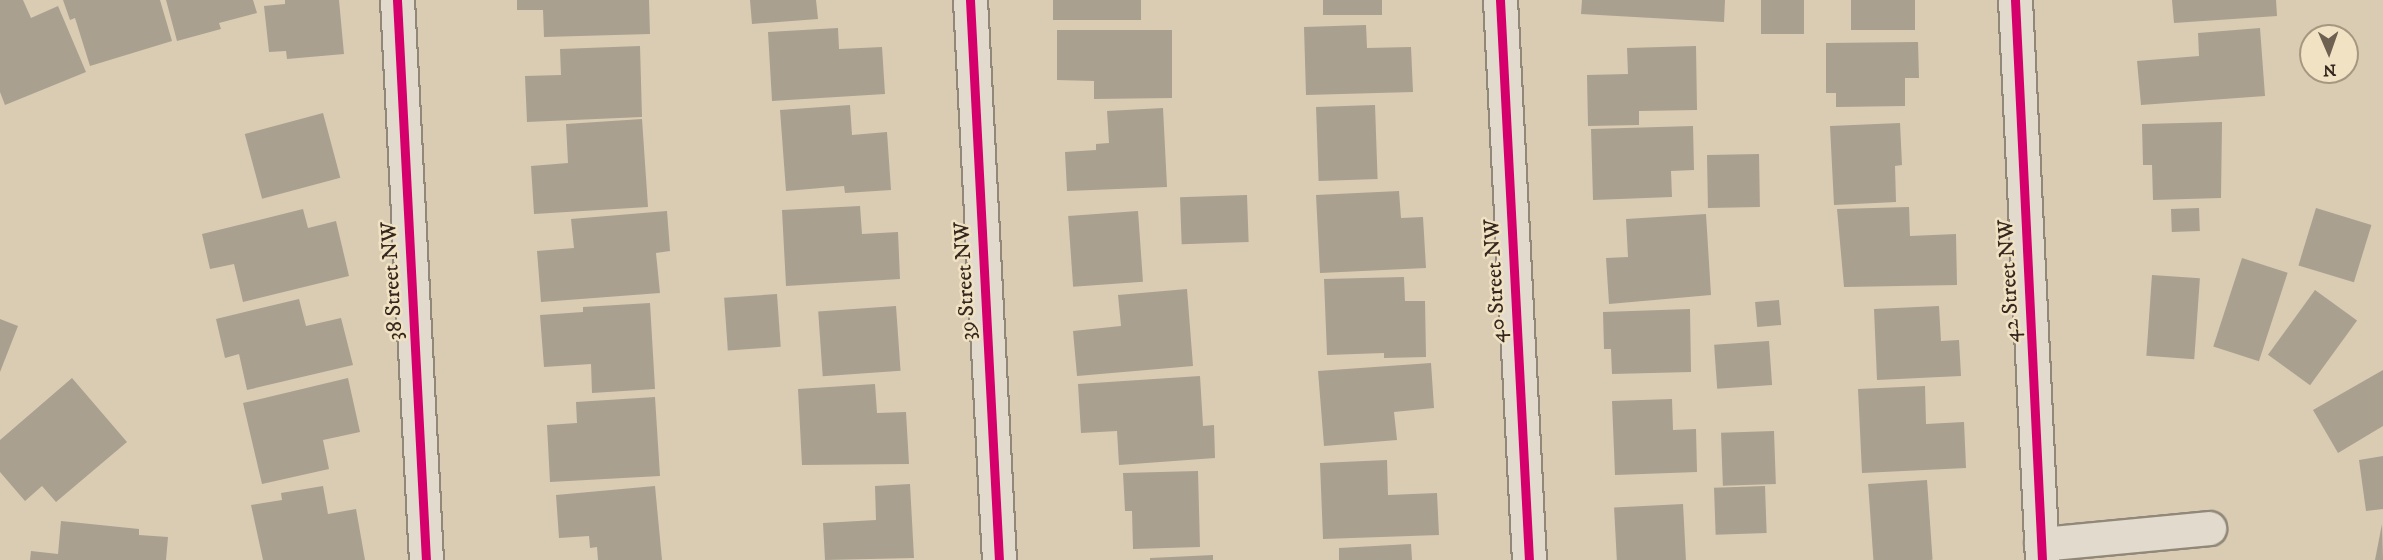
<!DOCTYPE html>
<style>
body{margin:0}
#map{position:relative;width:2383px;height:560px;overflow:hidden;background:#d9ccb2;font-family:"IM FELL DW Pica",serif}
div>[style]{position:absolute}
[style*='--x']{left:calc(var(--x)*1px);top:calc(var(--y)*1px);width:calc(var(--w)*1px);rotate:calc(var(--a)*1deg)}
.building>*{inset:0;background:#aaa08f;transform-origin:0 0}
.roads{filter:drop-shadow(2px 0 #918879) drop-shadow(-2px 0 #918879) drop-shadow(0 2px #918879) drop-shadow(0 -2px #918879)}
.street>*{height:33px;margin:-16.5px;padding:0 16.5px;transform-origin:16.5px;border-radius:16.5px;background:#e1dacd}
.cycleway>*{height:9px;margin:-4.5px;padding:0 4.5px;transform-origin:4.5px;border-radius:4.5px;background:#d6006c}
span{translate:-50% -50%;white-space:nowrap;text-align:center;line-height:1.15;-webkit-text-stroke:5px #f1e2c3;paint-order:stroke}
.street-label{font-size:22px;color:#34271e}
.north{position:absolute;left:2299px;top:24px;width:60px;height:60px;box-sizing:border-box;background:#f1e2c3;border:2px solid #a59781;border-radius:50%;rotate:178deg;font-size:16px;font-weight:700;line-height:24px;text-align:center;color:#34271e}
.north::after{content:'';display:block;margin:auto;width:21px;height:27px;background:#6e6152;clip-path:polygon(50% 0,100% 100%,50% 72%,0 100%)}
</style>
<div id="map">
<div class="building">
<div style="clip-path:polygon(0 0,23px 0,31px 18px,58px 6px,86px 72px,5px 105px,0 92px)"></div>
<div style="clip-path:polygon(63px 0,160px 0,172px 41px,90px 66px,75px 18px,70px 20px)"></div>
<div style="clip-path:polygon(166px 0,253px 0,257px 13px,219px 23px,221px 29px,177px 41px)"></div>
<div style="clip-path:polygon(285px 0,339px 0,344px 54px,287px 59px,286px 51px,269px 52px,264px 6px,285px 4px)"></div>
<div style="clip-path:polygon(517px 0,649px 0,650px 34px,544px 37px,543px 10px,517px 10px)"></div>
<div style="clip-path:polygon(750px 0,816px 0,818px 19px,752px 24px)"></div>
<div style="left:1053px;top:0;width:88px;height:20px"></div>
<div style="left:1323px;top:0;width:59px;height:15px"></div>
<div style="clip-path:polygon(1582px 0,1725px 0,1724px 22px,1581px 14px)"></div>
<div style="left:1761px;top:0;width:43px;height:34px"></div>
<div style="left:1851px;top:0;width:64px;height:30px"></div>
<div style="clip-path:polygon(2172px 0,2276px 0,2277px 16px,2174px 23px)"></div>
<div style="clip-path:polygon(1366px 25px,1367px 48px,1411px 47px,1413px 92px,1306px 95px,1304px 27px)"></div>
<div style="clip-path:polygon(838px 28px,839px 49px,882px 47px,885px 94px,772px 101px,768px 32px)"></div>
<div style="clip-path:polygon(2260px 28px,2265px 96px,2141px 105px,2137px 61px,2199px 56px,2198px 33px)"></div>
<div style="clip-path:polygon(1057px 30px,1172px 30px,1172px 98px,1094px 99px,1094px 81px,1057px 80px)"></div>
<div style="clip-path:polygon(1918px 42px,1919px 78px,1905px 78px,1905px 106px,1836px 107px,1836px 93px,1826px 93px,1826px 43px)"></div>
<div style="clip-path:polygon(640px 46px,642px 117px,527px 122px,525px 76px,561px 75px,560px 49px)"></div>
<div style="clip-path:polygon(1696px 46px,1697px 110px,1639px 111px,1639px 125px,1588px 126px,1587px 75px,1628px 74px,1627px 48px)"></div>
<div style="clip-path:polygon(850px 105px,852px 135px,887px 132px,891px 190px,845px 193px,844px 186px,786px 191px,780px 110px)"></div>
<div style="left:1375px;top:105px;width:74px;height:59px;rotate:88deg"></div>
<div style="clip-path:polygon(1163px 108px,1167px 187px,1067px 191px,1065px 152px,1096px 150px,1096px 144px,1109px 143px,1107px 111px)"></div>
<div style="left:323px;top:113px;width:67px;height:81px;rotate:75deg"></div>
<div style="clip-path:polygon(642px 119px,648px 207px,534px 214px,531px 166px,568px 163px,566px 124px)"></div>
<div style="clip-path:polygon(2222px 122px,2221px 198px,2153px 200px,2152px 165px,2143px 165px,2142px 124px)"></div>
<div style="clip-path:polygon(1900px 123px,1902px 165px,1895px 166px,1896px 202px,1834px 205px,1830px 126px)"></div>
<div style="clip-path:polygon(1693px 126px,1694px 170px,1671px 171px,1672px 197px,1593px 200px,1591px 129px)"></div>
<div style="left:1759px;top:154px;width:53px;height:52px;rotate:89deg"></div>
<div style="clip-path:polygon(1399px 191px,1401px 218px,1423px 217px,1426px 268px,1320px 273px,1316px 195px)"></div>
<div style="left:1247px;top:195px;width:47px;height:67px;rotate:88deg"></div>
<div style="clip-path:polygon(860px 206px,862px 234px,898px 232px,900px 279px,786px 286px,782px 210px)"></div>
<div style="clip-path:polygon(1909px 207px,1910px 236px,1956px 234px,1957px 285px,1844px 287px,1837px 209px)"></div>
<div style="left:2199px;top:208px;width:23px;height:28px;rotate:88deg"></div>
<div style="left:2316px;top:208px;width:58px;height:60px;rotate:17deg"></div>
<div style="clip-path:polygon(303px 209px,308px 228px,336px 221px,349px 276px,243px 302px,234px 264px,210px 269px,202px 234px)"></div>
<div style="clip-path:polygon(667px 211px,670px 251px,656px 253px,660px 293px,541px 302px,537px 251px,574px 248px,571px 219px)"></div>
<div style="left:1138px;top:211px;width:71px;height:70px;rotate:86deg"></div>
<div style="clip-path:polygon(1706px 214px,1711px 295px,1609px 304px,1606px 258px,1628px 257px,1626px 219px)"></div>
<div style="left:2242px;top:258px;width:48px;height:93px;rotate:18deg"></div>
<div style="left:2152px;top:275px;width:48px;height:81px;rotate:4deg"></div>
<div style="clip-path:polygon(1404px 277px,1405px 301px,1425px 301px,1426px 357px,1384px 358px,1384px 353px,1327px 355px,1324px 279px)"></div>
<div style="clip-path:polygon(1187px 289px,1193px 366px,1077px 376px,1073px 331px,1121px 326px,1118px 295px)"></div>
<div style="left:2315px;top:290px;width:52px;height:80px;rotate:36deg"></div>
<div style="left:777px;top:294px;width:53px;height:53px;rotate:86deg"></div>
<div style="clip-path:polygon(299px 299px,306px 326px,341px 318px,353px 365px,247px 390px,239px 354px,225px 358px,216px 319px)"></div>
<div style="left:1779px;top:300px;width:25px;height:24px;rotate:85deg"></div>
<div style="clip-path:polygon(650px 303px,655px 389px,592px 393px,591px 364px,544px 367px,540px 315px,583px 312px,583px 307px)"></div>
<div style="left:896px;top:306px;width:65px;height:78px;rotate:86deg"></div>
<div style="clip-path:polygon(1939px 306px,1941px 341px,1959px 340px,1961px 376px,1877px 380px,1874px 309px)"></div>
<div style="clip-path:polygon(1690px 309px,1691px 372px,1612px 374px,1611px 349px,1604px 349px,1603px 312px)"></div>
<div style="clip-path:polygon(0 319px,18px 326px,0 372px)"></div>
<div style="left:1769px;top:341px;width:44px;height:55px;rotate:86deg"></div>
<div style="clip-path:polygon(1431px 363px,1434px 408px,1394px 412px,1397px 440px,1324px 446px,1318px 371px)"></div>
<div style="clip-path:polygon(2383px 370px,2383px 426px,2338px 453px,2313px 410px)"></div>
<div style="clip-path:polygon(1200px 376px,1203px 426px,1214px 425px,1215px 458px,1119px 465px,1117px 431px,1081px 433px,1078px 384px)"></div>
<div style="clip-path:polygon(72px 378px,127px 442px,56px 502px,42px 486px,25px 501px,0 472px,0 440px)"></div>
<div style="clip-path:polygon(348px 378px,360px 432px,323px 440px,329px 469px,262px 484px,243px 403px)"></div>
<div style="clip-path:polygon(875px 384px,877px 413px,906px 412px,909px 464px,802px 465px,798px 389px)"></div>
<div style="clip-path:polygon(1925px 386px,1926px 424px,1964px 422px,1966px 468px,1862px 473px,1858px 389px)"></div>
<div style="clip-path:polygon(655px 397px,660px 476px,550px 482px,547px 425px,577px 423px,576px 402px)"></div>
<div style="clip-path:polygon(1672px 399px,1673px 430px,1696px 429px,1697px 472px,1615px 475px,1612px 401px)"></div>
<div style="left:1774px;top:431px;width:53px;height:53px;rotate:88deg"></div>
<div style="clip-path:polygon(2383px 456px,2383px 509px,2366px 511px,2359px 460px)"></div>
<div style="clip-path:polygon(1387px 460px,1388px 495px,1437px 493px,1439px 535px,1323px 539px,1320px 463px)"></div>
<div style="clip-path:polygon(1198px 471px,1200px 547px,1133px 549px,1132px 511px,1125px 511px,1123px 473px)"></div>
<div style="left:1927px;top:480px;width:80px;height:59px;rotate:86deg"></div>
<div style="clip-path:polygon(910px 484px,914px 558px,825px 560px,823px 523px,876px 520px,875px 486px)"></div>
<div style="clip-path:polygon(323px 486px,328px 514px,356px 509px,365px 560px,263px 560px,251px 505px,282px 500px,281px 493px)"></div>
<div style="clip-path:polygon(655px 486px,662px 560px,598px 560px,597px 547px,590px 548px,589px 536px,559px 538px,556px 495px)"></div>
<div style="left:1765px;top:486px;width:47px;height:51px;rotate:88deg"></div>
<div style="left:1683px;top:504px;width:56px;height:69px;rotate:87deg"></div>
<div style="clip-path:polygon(61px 521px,139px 529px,139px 535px,168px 537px,166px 560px,30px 560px,31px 551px,58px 554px)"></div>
<div style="clip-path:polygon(2382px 524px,2383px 560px,2375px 560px)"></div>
<div style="clip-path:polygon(1411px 544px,1412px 560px,1339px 560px,1339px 548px)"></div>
<div style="clip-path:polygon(1213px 555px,1213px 560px,1150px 560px,1150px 558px)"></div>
</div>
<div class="roads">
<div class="street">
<div style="--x:397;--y:0;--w:561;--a:87.04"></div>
<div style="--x:970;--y:0;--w:561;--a:87.04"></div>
<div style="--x:1500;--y:0;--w:561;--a:87.04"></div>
<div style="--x:2015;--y:0;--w:561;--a:87.24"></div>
<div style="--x:2041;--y:544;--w:169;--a:-5.4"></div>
</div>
</div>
<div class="cycleway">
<div style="--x:397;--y:0;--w:561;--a:87.04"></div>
<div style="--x:970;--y:0;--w:561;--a:87.04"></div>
<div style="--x:1500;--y:0;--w:561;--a:87.04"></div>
<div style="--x:2015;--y:0;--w:561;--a:87.24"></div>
</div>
<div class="street-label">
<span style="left:392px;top:281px;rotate:-93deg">38 Street NW</span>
<span style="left:965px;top:281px;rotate:-93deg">39 Street NW</span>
<span style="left:1495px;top:281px;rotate:-93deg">40 Street NW</span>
<span style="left:2009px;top:281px;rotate:-93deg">42 Street NW</span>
</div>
<div class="north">N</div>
</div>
